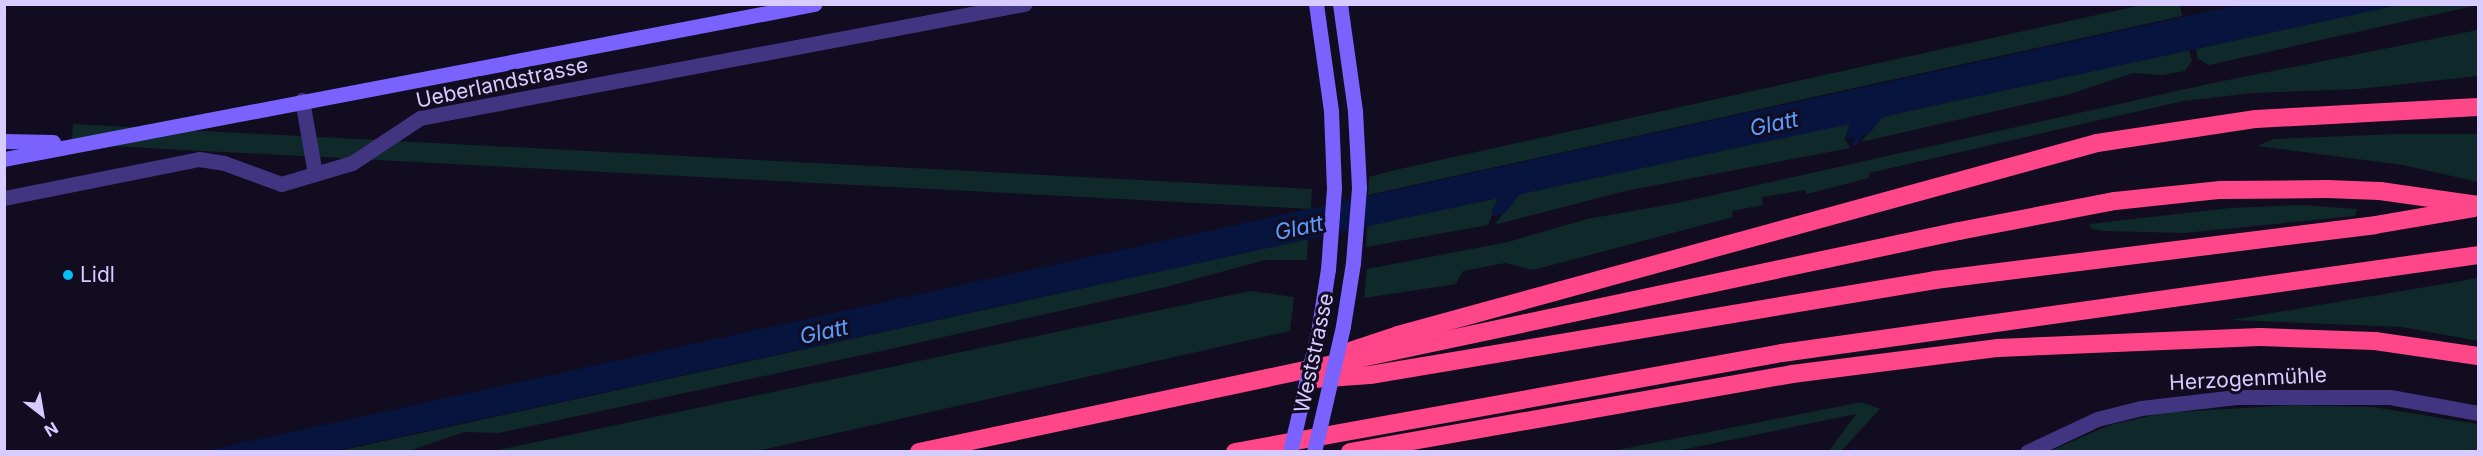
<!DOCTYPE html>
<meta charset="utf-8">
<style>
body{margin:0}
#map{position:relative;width:2483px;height:456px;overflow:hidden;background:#120c20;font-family:Inter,sans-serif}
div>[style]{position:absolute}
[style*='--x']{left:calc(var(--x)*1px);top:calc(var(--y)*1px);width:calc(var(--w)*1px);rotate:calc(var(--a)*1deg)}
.green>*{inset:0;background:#0f282a;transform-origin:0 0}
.water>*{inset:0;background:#07143e}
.stream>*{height:6px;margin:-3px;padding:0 3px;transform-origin:3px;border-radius:3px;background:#07143e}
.minor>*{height:15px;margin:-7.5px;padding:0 7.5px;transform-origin:7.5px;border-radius:7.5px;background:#413581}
.secondary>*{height:15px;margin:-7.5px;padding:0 7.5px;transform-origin:7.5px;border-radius:7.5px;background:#7a62ff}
.motorway>*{height:18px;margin:-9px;padding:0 9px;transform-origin:9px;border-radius:9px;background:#ff4688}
.secondary-bridge>*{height:15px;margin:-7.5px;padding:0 7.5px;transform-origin:7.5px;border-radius:7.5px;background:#7a62ff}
.dots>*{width:16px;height:16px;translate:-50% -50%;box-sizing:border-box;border:3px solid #120c20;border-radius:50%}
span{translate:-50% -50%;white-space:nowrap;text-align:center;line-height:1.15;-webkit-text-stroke:6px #120c20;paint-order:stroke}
.street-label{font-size:21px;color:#d7cbff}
.poi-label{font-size:21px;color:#d7cbff}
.left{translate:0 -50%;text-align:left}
.water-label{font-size:22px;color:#599dff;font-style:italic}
.frame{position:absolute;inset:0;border:6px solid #d7cbff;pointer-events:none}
.north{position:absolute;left:12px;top:384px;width:60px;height:60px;-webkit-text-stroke:4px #120c20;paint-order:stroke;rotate:149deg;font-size:16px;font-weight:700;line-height:24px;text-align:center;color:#d7cbff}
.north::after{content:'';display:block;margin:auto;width:21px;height:27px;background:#d7cbff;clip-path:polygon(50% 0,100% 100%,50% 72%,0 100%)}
</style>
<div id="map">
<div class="green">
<div style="clip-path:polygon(2146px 4px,2180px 5px,2182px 16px,1368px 195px,1369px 177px,1395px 170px)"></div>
<div style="clip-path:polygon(2397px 5px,2478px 5px,2209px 65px,2198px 59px,2196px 49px)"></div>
<div style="clip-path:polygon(2478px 30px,2478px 76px,2358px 89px,2253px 93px,2183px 101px,1869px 173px,1869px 178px,1807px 194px,1805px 190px,1762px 197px,1763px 205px,1732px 211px,1733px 217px,1533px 270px,1505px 263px,1463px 271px,1456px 284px,1364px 298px,1367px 269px,1508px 242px,1587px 219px,1678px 203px,2208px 84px)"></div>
<div style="clip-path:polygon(2189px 50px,2192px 61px,2185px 71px,2162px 75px,2133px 73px,2070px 94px,1861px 142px,1881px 117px)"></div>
<div style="clip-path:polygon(1850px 123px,1845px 139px,1850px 148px,1625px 191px,1494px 225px,1520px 194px)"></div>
<div style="clip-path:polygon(2396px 134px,2478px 134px,2478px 182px,2403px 165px,2257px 146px,2274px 139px)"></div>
<div style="left:1312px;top:189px;width:20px;height:1241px;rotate:93deg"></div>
<div style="clip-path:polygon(1499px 198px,1488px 225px,1366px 247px,1367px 225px)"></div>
<div style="clip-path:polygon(2302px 205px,2357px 209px,2355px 216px,2184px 233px,2104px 231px,2092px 229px,2089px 224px,2230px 208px)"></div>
<div style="clip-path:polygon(1308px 239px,1307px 260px,1265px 260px,1166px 287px,895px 348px,499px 433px,464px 432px,409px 451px,334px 452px)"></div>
<div style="clip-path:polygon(2478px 278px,2478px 341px,2402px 327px,2231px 320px)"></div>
<div style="clip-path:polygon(1250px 291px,1294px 297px,1290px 331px,758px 451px,494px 451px)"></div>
<div style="clip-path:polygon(1862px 402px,1880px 409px,1841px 451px,1829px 451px,1856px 414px,1677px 451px,1612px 451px)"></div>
<div style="clip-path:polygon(2291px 405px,2373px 407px,2478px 424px,2478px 451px,2050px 451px,2110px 425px,2162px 413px)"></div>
</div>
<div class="water">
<div style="clip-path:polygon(2238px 5px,2399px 5px,1882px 117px,1870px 133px,1863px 135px,1845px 139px,1850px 124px,1520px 194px,1504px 214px,1498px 215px,1493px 216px,1491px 212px,1498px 198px,334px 451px,200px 452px)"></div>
</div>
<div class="stream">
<div style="--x:1855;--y:143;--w:15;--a:-62"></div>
<div style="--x:1854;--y:452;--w:1;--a:-90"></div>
</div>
<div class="minor">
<div style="--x:302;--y:100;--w:75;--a:80"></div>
<div style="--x:4;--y:198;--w:199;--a:-11.3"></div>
<div style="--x:199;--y:159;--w:25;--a:9"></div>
<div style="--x:224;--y:163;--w:61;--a:20.2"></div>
<div style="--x:281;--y:184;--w:74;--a:-16.5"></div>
<div style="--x:352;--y:163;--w:82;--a:-33.5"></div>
<div style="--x:420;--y:118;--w:615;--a:-10.69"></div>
<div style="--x:2027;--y:452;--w:77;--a:-25.2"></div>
<div style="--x:2097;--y:419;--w:45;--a:-14"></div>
<div style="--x:2141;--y:408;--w:96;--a:-6.6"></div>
<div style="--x:2236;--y:397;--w:154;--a:0"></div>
<div style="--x:2390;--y:397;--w:89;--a:10.3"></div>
</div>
<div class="secondary">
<div style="--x:1316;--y:4;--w:108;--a:82"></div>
<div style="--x:1331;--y:111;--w:77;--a:87.8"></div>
<div style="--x:1334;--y:188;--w:81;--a:94.2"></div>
<div style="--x:1340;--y:4;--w:108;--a:82"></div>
<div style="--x:1355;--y:111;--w:77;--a:87"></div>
<div style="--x:1359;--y:188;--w:75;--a:94.6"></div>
<div style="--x:4;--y:141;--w:49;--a:1.2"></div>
<div style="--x:4;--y:159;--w:825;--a:-10.83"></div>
</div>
<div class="motorway">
<div style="--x:1347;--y:352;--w:54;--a:-18.4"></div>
<div style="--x:1398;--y:335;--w:725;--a:-15.36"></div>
<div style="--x:2097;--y:143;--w:161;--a:-8.6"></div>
<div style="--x:2256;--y:119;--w:222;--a:-3.1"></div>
<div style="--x:1314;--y:379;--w:56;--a:-4.1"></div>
<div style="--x:1370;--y:375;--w:573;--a:-9.54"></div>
<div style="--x:1935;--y:280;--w:443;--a:-7.1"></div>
<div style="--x:2375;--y:225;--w:100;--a:-9.7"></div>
<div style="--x:919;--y:452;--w:1063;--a:-12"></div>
<div style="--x:1959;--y:231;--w:159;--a:-10.9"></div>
<div style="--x:2115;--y:201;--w:106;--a:-6"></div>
<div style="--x:2220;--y:190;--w:107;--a:-0.5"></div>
<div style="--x:2327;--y:189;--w:53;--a:2.2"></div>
<div style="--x:2380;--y:191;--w:99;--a:8.1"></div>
<div style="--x:1235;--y:452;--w:556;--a:-10.26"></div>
<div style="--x:1782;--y:353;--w:703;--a:-8.01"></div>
<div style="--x:1350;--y:452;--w:449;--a:-10"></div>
<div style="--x:1792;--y:374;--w:208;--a:-7.2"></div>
<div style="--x:1998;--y:348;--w:262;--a:-2.4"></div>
<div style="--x:2260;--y:337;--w:115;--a:2"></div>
<div style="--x:2375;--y:341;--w:104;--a:8.3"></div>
</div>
<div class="secondary-bridge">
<div style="--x:1290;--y:452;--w:128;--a:-76.9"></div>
<div style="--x:1319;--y:327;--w:59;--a:-81.2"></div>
<div style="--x:1314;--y:452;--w:129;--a:-77"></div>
<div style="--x:1343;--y:326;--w:64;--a:-81"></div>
</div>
<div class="dots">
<div style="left:68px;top:275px;background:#00bff6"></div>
</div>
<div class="street-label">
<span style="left:502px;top:83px;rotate:-12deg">Ueberlandstrasse</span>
<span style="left:1314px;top:353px;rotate:-78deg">Weststrasse</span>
<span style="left:2248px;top:379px;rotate:-3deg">Herzogenmühle</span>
</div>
<div class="poi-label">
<span class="left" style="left:80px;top:275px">Lidl</span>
</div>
<div class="water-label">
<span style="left:1774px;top:124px;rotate:-12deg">Glatt</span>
<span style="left:1299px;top:228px;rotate:-12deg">Glatt</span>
<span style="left:824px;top:332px;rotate:-12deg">Glatt</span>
</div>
<div class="frame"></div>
<div class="north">N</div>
</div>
